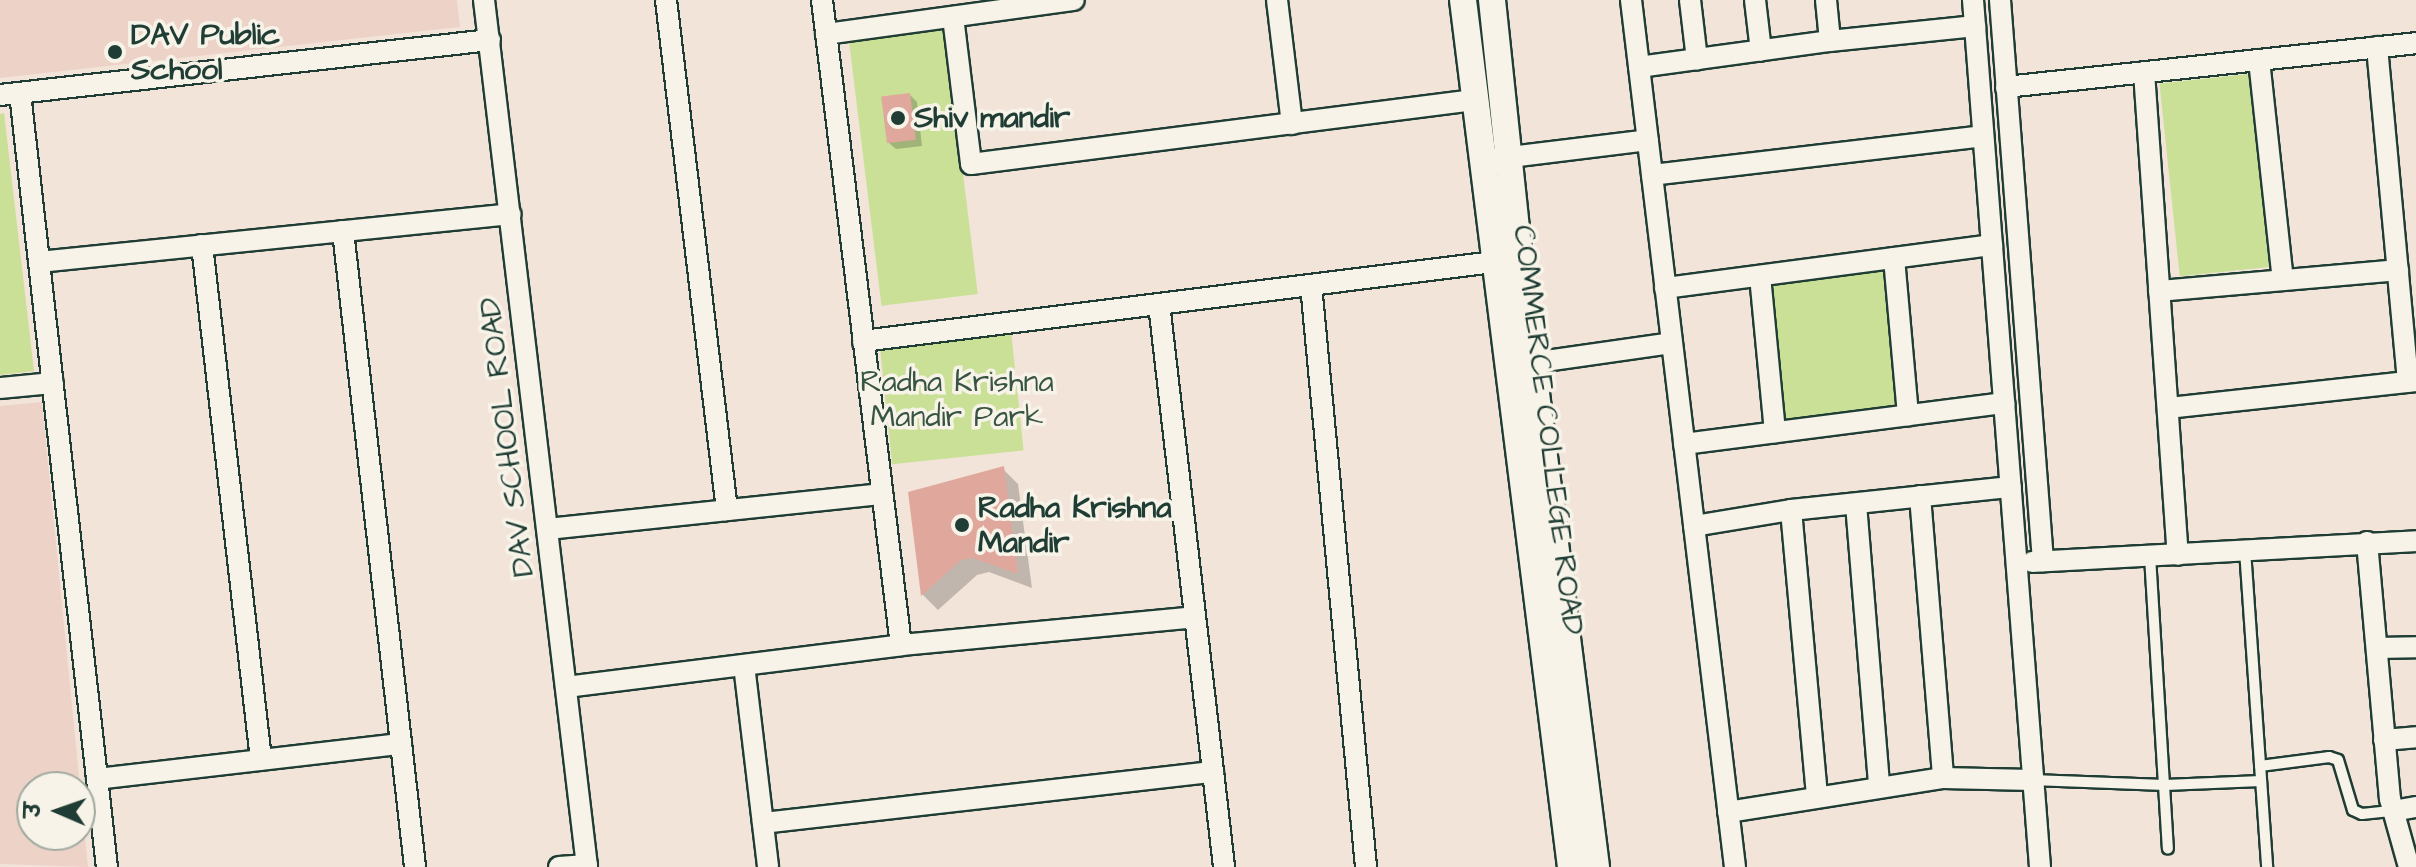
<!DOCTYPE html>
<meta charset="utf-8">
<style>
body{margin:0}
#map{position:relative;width:2416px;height:867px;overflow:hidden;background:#f2e4d9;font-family:"Architects Daughter","Playpen Sans Deva",sans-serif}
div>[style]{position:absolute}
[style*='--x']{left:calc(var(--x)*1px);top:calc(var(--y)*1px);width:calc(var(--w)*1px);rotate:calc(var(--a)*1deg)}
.built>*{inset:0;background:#edd2c7}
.green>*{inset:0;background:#c9e096;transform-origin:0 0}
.shadow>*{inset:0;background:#0003}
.building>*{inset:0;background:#e0a79d;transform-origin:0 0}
.roads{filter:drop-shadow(2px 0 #1f3d34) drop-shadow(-2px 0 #1f3d34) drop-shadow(0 2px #1f3d34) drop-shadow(0 -2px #1f3d34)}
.service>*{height:10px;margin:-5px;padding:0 5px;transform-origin:5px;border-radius:5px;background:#f7f3e8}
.minor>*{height:20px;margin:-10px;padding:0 10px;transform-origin:10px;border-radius:10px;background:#f7f3e8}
.tertiary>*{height:26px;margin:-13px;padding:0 13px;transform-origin:13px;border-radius:13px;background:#f7f3e8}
.dots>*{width:22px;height:22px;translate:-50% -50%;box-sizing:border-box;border:4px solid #f7f3e8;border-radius:50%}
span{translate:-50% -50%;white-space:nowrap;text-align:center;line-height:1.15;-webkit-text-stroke:7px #f7f3e8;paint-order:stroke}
.poi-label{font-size:30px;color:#1f3d34;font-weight:700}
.left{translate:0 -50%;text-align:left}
.park-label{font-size:30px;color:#385543}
.street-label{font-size:30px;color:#1f3d34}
.north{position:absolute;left:16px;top:771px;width:80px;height:80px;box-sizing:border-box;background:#f7f3e8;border:2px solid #a1aaa0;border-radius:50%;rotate:272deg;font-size:22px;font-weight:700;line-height:32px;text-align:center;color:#1f3d34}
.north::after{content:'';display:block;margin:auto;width:28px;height:36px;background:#1f3d34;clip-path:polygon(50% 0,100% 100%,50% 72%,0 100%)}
</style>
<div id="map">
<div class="built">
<div style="clip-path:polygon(0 0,457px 0,460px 27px,0 78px)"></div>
<div style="clip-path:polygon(42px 402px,80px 787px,32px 787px,32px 835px,80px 835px,80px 790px,88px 867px,0 864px,0 406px)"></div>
</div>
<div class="green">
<div style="left:945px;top:27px;width:269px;height:97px;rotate:83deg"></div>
<div style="left:2249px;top:74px;width:194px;height:90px;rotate:84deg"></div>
<div style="clip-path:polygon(4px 113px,34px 371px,0 375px,0 114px)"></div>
<div style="left:1886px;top:268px;width:139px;height:119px;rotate:83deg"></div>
<div style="left:1011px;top:331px;width:120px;height:132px;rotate:84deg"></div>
</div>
<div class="shadow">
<div style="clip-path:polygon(910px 95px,917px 102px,922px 146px,896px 149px,888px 142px)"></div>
<div style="clip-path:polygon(1003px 469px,1018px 484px,1032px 588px,989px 572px,977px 575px,938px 610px,923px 595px,910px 494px)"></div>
</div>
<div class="building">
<div style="left:910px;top:93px;width:47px;height:29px;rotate:83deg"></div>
<div style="clip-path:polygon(1004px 466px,1018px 574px,973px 558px,961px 560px,921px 596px,908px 492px)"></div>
</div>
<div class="roads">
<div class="service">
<div style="--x:2245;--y:550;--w:318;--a:86"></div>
<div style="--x:2150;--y:556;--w:293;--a:86.5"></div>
<div style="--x:2260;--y:766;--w:70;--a:-7.4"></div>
<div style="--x:2329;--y:757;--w:9;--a:18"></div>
<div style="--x:2338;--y:760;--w:52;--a:73.3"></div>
<div style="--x:2353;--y:810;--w:10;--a:24"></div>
<div style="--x:2362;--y:814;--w:31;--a:-6"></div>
<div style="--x:2032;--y:780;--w:133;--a:2.2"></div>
<div style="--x:2165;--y:785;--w:96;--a:-2.4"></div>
</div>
<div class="minor">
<div style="--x:484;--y:0;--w:873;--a:83.22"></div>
<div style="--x:666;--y:0;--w:514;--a:83.18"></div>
<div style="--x:822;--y:0;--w:650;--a:83.02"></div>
<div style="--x:1277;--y:0;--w:125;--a:83.1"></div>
<div style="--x:1631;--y:0;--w:873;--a:83.16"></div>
<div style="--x:1690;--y:0;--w:60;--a:83.3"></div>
<div style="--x:1755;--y:0;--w:51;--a:83.3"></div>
<div style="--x:1826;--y:0;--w:41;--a:84.4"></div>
<div style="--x:1973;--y:0;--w:870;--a:85.58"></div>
<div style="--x:2000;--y:0;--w:563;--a:85.62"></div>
<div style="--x:953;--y:17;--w:148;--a:83"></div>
<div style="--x:971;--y:164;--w:507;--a:-7.25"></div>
<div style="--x:826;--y:34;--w:250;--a:-7.8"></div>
<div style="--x:2377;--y:47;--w:336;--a:84.7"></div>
<div style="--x:2259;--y:60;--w:221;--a:83.8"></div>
<div style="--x:1639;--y:67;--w:193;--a:-7.8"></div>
<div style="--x:1830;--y:41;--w:146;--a:-5.9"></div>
<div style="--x:2144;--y:72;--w:484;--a:86"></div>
<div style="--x:2006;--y:87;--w:412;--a:-6.1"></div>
<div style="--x:20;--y:93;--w:779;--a:83.59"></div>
<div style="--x:0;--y:95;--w:493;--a:-6.4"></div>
<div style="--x:1494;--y:159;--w:155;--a:-7"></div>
<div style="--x:1652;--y:175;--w:333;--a:-6.7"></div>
<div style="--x:343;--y:231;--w:640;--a:83.54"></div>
<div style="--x:202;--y:245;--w:518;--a:83.46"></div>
<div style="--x:1894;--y:258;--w:158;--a:84.9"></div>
<div style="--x:39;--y:262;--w:474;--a:-5.8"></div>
<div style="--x:1760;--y:276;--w:157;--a:84.5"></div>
<div style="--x:1311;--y:285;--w:585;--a:84.6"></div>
<div style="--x:1665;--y:288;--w:330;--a:-7.5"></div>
<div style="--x:2159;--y:291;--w:240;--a:-5"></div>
<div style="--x:1159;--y:304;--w:567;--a:83.41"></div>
<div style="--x:863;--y:341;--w:652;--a:-7.14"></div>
<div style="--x:1532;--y:363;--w:141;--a:-8.1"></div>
<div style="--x:0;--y:388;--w:53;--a:-5.4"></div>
<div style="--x:2168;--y:408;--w:249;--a:-6.2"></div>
<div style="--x:1684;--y:444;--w:323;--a:-7.3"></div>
<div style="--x:1920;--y:496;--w:283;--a:85.3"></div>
<div style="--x:1856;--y:504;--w:283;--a:85.3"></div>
<div style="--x:1791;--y:510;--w:286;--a:84.8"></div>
<div style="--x:1694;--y:526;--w:98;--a:-9.4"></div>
<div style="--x:1791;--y:510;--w:221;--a:-6"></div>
<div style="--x:548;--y:529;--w:336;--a:-6"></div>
<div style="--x:2367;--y:542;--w:258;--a:84.9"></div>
<div style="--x:2390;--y:799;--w:71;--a:74.4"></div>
<div style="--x:2032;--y:562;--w:385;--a:-3.1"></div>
<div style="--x:2377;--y:648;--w:39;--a:-1"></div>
<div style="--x:744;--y:665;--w:203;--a:83.2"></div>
<div style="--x:566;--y:687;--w:338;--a:-7.1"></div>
<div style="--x:901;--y:645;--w:295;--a:-5.4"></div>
<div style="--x:2384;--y:740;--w:32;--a:-5"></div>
<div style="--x:97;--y:779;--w:306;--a:-6.6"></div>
<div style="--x:2393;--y:811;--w:23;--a:-10"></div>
<div style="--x:1728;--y:812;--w:218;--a:-9"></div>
<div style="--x:1943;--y:778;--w:89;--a:1.3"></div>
<div style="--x:763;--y:823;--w:453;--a:-6.5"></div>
<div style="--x:559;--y:867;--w:28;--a:-4"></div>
</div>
<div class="tertiary">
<div style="--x:1463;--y:0;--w:874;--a:82.9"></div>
<div style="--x:1492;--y:0;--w:260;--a:84"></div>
<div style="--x:1519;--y:259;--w:613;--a:82.78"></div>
</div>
</div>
<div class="dots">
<div style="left:115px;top:52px;background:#1f3d34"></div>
<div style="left:898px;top:118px;background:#1f3d34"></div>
<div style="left:962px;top:525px;background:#1f3d34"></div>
</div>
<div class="poi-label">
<span class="left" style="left:131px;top:52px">DAV Public<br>School</span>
<span class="left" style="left:914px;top:118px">Shiv mandir</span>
<span class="left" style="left:978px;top:525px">Radha Krishna<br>Mandir</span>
</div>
<div class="park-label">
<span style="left:957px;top:399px">Radha Krishna<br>Mandir Park</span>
</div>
<div class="street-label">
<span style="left:1548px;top:430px;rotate:83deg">COMMERCE COLLEGE ROAD</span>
<span style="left:507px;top:437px;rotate:-97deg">DAV SCHOOL ROAD</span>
</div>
<div class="north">उ</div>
</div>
